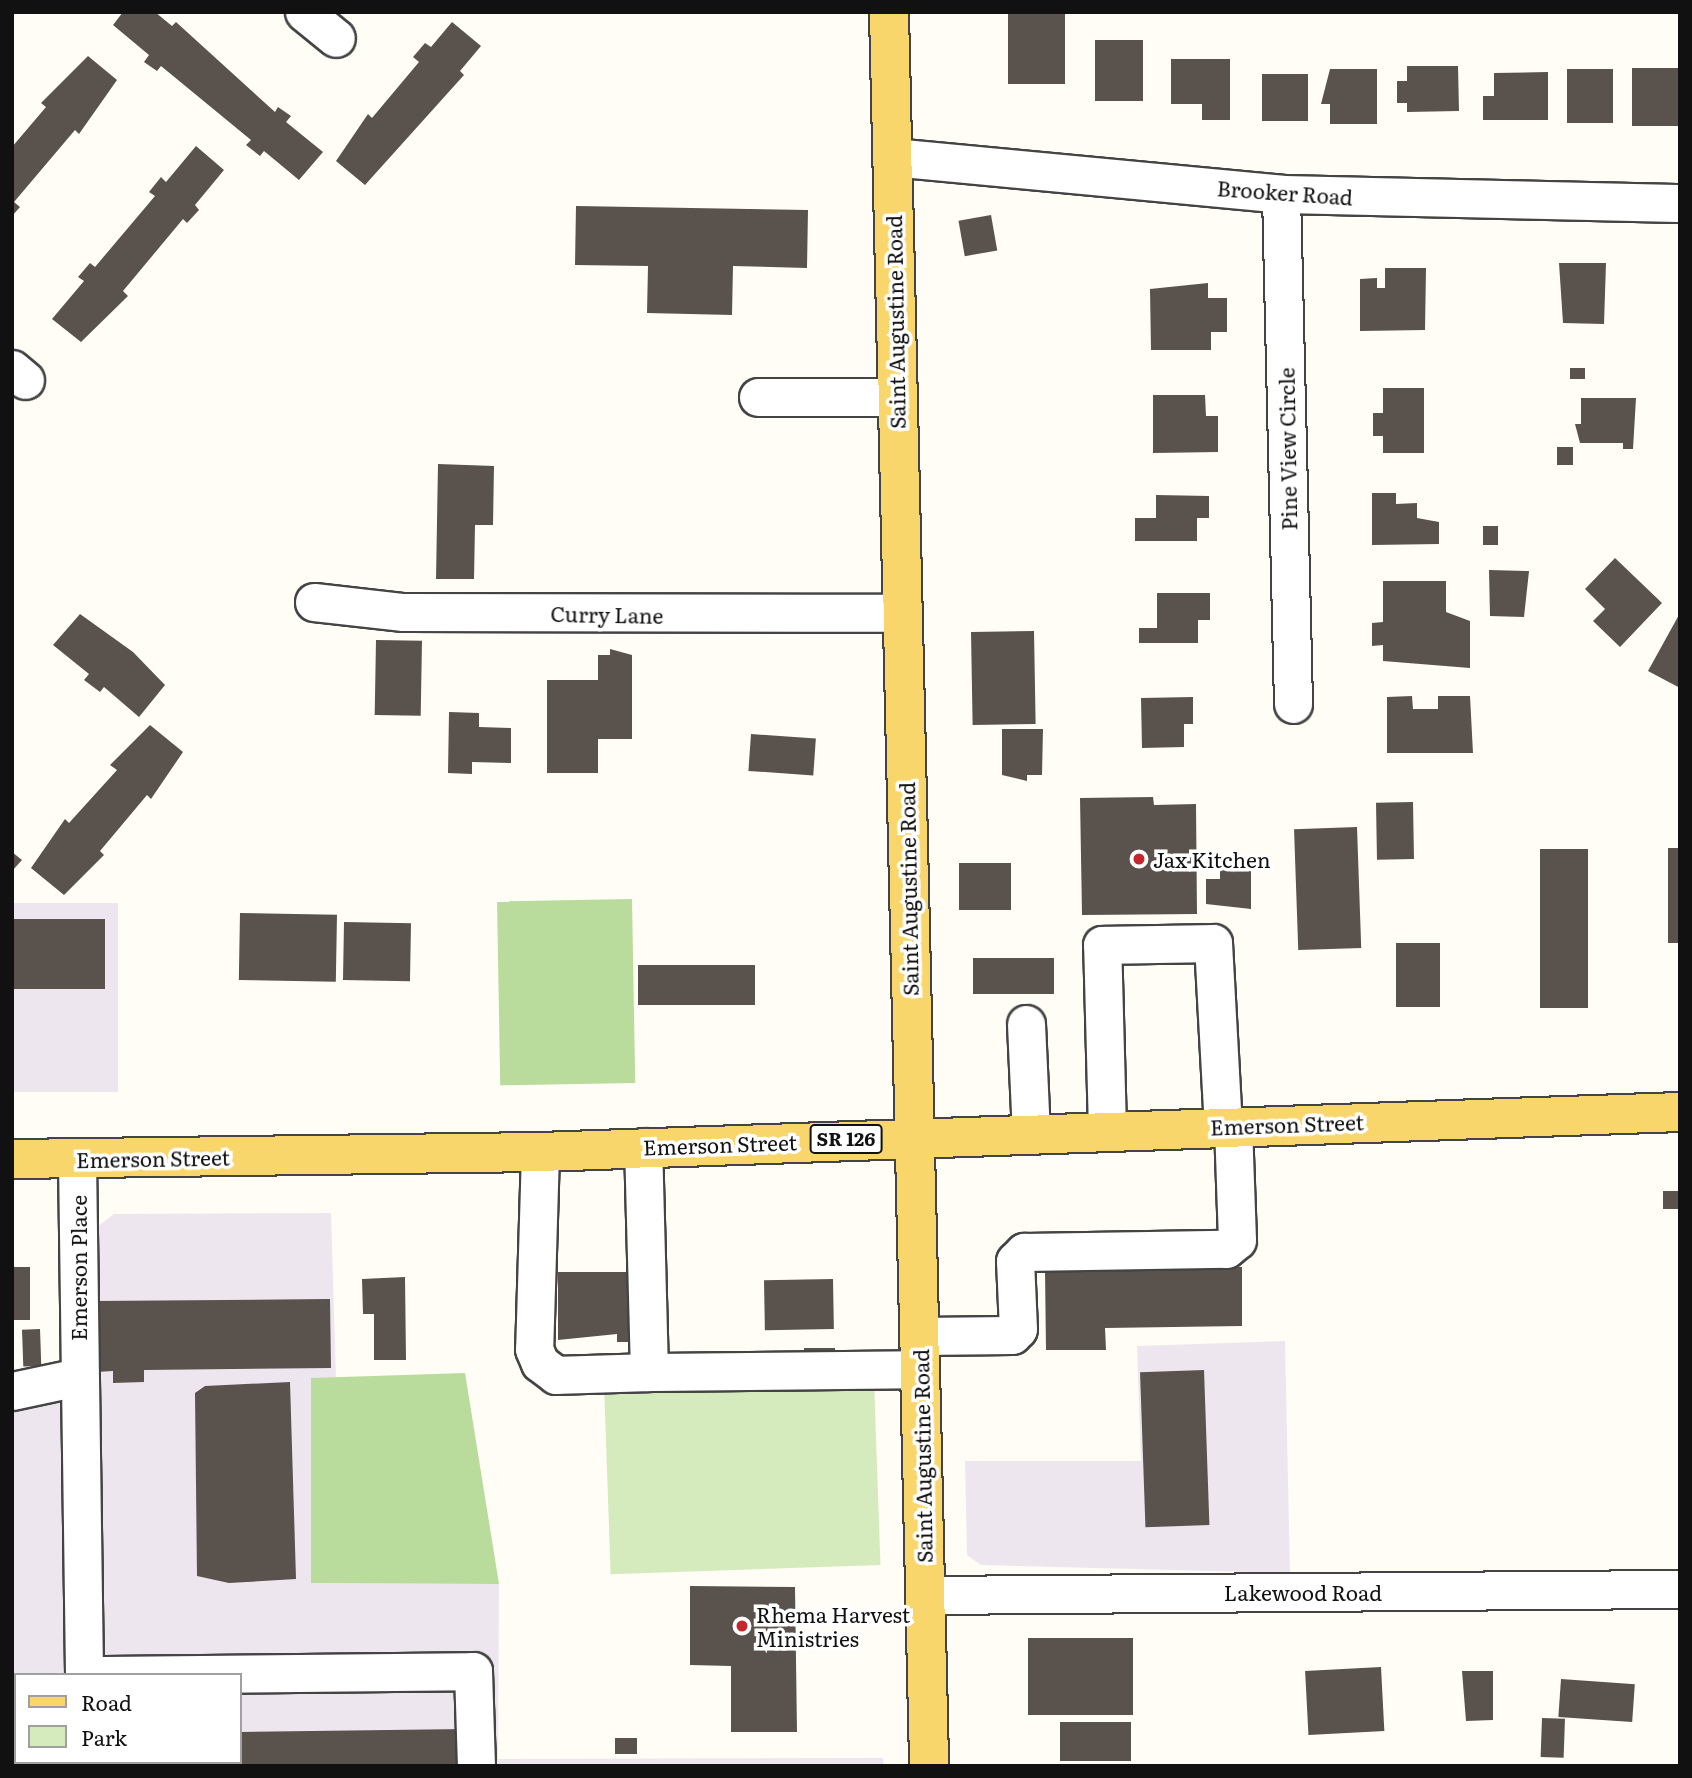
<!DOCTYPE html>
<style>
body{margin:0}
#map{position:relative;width:1692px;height:1778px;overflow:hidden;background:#fffdf5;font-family:Literata,serif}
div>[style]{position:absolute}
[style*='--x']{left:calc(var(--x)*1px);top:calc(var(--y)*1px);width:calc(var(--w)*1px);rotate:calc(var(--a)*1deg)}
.industrial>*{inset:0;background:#eee6ef;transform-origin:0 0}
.green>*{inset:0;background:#d5ebbd;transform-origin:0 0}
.forest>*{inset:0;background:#b9dc9c;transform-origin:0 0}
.building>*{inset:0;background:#5a524d;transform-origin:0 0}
.roads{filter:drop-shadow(2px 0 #444) drop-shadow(-2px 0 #444) drop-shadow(0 2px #444) drop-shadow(0 -2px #444)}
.minor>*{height:37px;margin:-18.5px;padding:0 18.5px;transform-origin:18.5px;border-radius:18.5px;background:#fff}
.major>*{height:38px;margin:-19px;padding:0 19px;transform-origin:19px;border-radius:19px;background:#f9d66b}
.dots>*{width:19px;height:19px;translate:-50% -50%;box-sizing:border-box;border:4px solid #fff;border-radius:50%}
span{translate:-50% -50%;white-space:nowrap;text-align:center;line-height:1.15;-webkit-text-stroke:7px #fff;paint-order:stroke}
.shield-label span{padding:2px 5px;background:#fff;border:2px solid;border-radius:5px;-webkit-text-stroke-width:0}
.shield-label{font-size:19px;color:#111;font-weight:700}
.street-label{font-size:21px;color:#111}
.poi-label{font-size:21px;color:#111}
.left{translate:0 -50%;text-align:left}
.frame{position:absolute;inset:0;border:14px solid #111;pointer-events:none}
.legend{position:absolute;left:14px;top:1673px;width:228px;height:91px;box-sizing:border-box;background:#fff;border:2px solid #a0a0a0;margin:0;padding:9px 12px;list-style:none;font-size:21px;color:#111}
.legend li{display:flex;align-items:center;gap:14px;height:35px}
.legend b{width:35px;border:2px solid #a0a0a0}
</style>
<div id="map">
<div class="industrial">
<div style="left:12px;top:903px;width:106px;height:189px"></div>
<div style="clip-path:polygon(331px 1213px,336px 1378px,311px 1378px,311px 1583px,499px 1584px,498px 1759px,883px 1758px,884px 1766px,42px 1766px,240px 1762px,240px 1675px,16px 1675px,12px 1711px,12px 1403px,92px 1403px,93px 1230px,114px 1214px)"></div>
<div style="clip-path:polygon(1285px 1341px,1290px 1573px,981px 1565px,967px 1555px,965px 1461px,1141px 1461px,1137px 1346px)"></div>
</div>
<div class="green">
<div style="left:874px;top:1380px;width:185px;height:270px;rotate:88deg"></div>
</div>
<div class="forest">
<div style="left:632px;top:899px;width:184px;height:135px;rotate:89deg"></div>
<div style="clip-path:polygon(465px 1373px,499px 1584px,311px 1583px,311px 1378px)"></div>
<div style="clip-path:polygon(12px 1711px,16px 1762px,42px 1766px,12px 1766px)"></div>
</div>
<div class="building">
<div style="clip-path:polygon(123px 12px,155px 12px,172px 26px,176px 22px,275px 112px,278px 107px,291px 116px,286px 122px,323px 152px,299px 180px,264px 151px,260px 156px,246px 145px,251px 140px,161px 66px,157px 71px,144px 62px,149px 55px,113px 25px)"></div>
<div style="left:1008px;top:12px;width:57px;height:72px"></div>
<div style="clip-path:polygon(452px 22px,481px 46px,460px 71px,464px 75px,365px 185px,336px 161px,368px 114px,372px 118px,419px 62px,413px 57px,425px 43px,431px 47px)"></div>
<div style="left:1095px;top:40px;width:48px;height:61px"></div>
<div style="clip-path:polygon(88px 56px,117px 80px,79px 134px,75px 130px,14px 202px,20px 207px,12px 216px,12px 147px,46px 107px,41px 103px)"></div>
<div style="clip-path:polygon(1171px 59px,1230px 59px,1230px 120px,1202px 120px,1202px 104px,1171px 104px)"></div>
<div style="clip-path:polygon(1407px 66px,1458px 66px,1459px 111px,1407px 112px,1407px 103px,1397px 103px,1397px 81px,1407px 81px)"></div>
<div style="left:1680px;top:68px;width:58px;height:48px;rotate:90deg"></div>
<div style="clip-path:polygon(1330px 69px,1377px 69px,1377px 124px,1330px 124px,1330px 104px,1321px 104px)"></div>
<div style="left:1567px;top:69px;width:46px;height:54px"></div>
<div style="clip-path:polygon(1548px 72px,1548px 120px,1483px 120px,1483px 96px,1494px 96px,1494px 73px)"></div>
<div style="left:1262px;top:74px;width:46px;height:47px"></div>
<div style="clip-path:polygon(196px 146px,224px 170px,195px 205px,199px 210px,187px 223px,183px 219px,123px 291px,128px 296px,81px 342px,52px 319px,84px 281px,78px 277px,90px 263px,95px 267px,155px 196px,149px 192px,161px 177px,166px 182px)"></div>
<div style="clip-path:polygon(576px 206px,808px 210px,807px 268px,733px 266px,732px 315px,647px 313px,648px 266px,575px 265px)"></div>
<div style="left:991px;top:215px;width:36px;height:33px;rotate:80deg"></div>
<div style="clip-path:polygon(1559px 263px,1606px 263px,1604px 324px,1563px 323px)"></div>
<div style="clip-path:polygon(1385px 268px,1426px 268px,1425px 330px,1360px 331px,1360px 279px,1377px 278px,1377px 288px,1385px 288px)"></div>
<div style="clip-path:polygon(1208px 283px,1208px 298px,1227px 298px,1227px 332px,1211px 332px,1211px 350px,1151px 350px,1150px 289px)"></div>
<div style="left:1570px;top:368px;width:15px;height:11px"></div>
<div style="clip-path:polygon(1383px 388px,1424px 388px,1424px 453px,1383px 453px,1383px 436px,1373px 436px,1373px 413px,1383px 413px)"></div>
<div style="clip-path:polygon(1153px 395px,1205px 395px,1206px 416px,1218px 416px,1218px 452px,1153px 453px)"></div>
<div style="clip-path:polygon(1581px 398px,1636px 398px,1633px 449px,1623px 449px,1623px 443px,1580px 443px,1575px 424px,1581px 424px)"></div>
<div style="left:1557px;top:447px;width:16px;height:18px"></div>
<div style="clip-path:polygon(438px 464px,494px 466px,493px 525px,475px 525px,474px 579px,436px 579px)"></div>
<div style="clip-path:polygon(1372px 493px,1396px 493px,1396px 504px,1417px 503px,1417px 518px,1439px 522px,1439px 544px,1372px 545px)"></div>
<div style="clip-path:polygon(1156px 495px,1209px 496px,1209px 518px,1197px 518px,1197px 541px,1135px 541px,1135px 518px,1156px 518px)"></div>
<div style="left:1483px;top:526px;width:15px;height:19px"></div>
<div style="clip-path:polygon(1615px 558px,1662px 603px,1620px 647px,1593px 621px,1605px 609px,1585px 589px)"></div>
<div style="clip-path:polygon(1489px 570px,1529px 571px,1524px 617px,1490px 616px)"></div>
<div style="clip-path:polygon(1383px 581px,1446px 581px,1446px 612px,1470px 621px,1470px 668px,1383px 661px,1383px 645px,1372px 646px,1372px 623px,1383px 622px)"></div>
<div style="clip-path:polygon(1157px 593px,1210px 593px,1210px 620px,1198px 620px,1198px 643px,1139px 643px,1139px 628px,1157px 628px)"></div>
<div style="clip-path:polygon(1680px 613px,1680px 688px,1648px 671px)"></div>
<div style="clip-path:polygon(80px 614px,133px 652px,165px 685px,139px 717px,104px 687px,100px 692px,84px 680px,89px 674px,53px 645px)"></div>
<div style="left:1034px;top:631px;width:93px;height:63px;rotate:89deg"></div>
<div style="left:376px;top:640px;width:46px;height:75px;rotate:1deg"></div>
<div style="clip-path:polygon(610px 649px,632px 655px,632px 739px,598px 739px,598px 773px,547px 773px,547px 680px,598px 680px,598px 655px,610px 655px)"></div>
<div style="clip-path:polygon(1412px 696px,1413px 709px,1438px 709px,1438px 696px,1470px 696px,1473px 753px,1387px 753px,1387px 697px)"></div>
<div style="clip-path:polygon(1193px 697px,1193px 724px,1184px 724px,1184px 747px,1142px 748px,1141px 698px)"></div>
<div style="clip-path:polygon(449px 712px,479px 713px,479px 727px,511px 728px,511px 763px,472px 762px,472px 774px,448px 773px)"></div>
<div style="clip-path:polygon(150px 725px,183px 752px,151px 799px,147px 795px,100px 851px,104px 855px,64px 895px,31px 868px,65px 819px,69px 823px,117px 770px,110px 765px)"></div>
<div style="clip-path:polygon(1002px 729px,1043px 729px,1042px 775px,1027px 775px,1027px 781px,1002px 775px)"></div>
<div style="left:751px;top:734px;width:65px;height:37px;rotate:4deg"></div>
<div style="clip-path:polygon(1153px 797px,1154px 805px,1196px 804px,1197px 914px,1082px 915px,1080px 798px)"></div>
<div style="left:1413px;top:802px;width:57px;height:37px;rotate:89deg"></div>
<div style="left:1357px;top:827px;width:121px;height:63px;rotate:88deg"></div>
<div style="left:1668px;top:848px;width:12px;height:95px"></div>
<div style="left:1540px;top:849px;width:48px;height:159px"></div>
<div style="clip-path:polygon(12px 852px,22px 860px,12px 871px)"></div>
<div style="left:959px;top:863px;width:52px;height:47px"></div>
<div style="clip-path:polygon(1220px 865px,1251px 865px,1251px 909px,1206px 904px,1206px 879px,1220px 879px)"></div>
<div style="left:240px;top:913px;width:97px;height:67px;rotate:1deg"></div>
<div style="left:105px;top:919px;width:70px;height:93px;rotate:90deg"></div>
<div style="left:344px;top:922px;width:67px;height:58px;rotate:1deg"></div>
<div style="left:1396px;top:943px;width:44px;height:64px"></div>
<div style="left:973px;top:958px;width:81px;height:36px"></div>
<div style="left:638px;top:965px;width:117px;height:40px"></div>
<div style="left:1663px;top:1191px;width:17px;height:18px"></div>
<div style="left:12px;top:1267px;width:18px;height:53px"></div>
<div style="clip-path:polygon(1242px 1267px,1242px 1326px,1105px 1328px,1106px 1350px,1046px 1350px,1045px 1271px)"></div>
<div style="clip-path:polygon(558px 1272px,643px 1272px,633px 1342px,617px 1342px,617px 1334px,558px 1340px)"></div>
<div style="clip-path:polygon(405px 1277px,406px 1360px,374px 1360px,374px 1314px,363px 1314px,362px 1279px)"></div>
<div style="left:833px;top:1279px;width:50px;height:69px;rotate:89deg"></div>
<div style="clip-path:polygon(330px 1299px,331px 1368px,144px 1370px,144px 1382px,113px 1383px,113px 1371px,96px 1372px,95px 1301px)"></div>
<div style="left:40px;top:1329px;width:37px;height:18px;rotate:88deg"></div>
<div style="left:804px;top:1348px;width:31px;height:11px"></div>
<div style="left:1204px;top:1370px;width:155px;height:64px;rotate:88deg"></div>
<div style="clip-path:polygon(290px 1382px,296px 1579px,229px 1583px,197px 1576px,195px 1393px,205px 1386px)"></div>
<div style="clip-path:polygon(690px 1586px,795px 1587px,797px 1732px,731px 1732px,731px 1666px,690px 1665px)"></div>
<div style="left:1028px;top:1638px;width:105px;height:77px"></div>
<div style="left:1381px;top:1667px;width:64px;height:76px;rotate:87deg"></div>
<div style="clip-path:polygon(1462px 1671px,1493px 1671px,1493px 1720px,1466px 1721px)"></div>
<div style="left:1561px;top:1679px;width:74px;height:38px;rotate:4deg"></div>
<div style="left:1542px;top:1718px;width:23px;height:39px;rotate:2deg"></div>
<div style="left:1131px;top:1722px;width:39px;height:71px;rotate:90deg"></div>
<div style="clip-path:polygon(465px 1729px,465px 1766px,120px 1766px,240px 1762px,240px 1732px)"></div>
<div style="left:615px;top:1738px;width:22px;height:16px"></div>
</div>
<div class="roads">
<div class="minor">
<div style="--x:304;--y:12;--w:41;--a:39.1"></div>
<div style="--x:892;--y:157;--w:391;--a:5.4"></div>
<div style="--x:1281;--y:194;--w:399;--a:1.3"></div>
<div style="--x:1281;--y:194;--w:510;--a:88.65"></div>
<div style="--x:12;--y:369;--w:17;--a:40"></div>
<div style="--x:758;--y:397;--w:139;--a:0"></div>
<div style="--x:314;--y:602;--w:90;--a:6.4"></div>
<div style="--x:403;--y:612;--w:498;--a:0.1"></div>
<div style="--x:1026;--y:1024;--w:109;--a:87.4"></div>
<div style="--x:1107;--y:1130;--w:185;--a:-91.5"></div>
<div style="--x:1102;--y:945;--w:111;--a:-1"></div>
<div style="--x:1213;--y:943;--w:183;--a:86.9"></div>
<div style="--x:540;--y:1152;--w:197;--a:91.7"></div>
<div style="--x:534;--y:1349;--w:15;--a:67"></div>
<div style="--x:540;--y:1363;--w:20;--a:37"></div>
<div style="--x:556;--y:1375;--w:93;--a:-1.8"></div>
<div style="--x:649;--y:1372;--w:225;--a:-91.5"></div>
<div style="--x:77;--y:1159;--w:516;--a:89.22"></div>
<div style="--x:919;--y:1336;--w:93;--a:-0.6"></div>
<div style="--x:1012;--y:1335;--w:8;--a:-45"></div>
<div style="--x:1018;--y:1329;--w:68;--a:-92.5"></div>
<div style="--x:1015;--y:1261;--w:13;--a:-45"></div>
<div style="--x:1024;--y:1252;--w:202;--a:-0.9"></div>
<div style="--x:1226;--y:1249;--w:14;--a:-39"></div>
<div style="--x:1237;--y:1240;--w:115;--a:-92"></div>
<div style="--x:649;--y:1372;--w:271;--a:-0.6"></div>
<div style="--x:12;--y:1391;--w:67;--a:-12"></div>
<div style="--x:926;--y:1595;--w:754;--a:-0.46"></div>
<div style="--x:99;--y:1675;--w:374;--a:-0.6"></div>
<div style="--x:473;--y:1671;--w:95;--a:88.2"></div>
<div style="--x:86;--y:1762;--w:4;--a:90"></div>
</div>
<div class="major">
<div style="--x:889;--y:12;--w:1754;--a:88.69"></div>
<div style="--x:12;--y:1159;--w:528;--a:-0.76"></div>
<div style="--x:540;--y:1152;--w:1141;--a:-2.01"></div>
</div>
</div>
<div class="dots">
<div style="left:1139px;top:859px;background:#c4262e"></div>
<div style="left:742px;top:1626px;background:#c4262e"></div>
</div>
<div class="shield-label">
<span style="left:846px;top:1139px">SR 126</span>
</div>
<div class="street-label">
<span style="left:1285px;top:192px;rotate:4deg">Brooker Road</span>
<span style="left:895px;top:322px;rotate:-91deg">Saint Augustine Road</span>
<span style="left:1287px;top:449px;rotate:-91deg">Pine View Circle</span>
<span style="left:607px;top:614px;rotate:1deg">Curry Lane</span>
<span style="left:908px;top:889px;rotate:-91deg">Saint Augustine Road</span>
<span style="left:1287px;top:1124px;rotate:-2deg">Emerson Street</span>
<span style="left:720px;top:1144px;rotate:-2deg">Emerson Street</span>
<span style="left:153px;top:1158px;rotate:-1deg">Emerson Street</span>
<span style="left:78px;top:1268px;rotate:-90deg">Emerson Place</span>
<span style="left:922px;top:1456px;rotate:-91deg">Saint Augustine Road</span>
<span style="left:1303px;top:1592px">Lakewood Road</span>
</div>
<div class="poi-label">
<span class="left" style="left:1153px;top:859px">Jax Kitchen</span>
<span class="left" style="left:756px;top:1626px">Rhema Harvest<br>Ministries</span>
</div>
<div class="frame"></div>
<ul class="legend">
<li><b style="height:9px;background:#f9d66b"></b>Road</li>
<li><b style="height:19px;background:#d5ebbd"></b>Park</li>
</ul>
</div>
